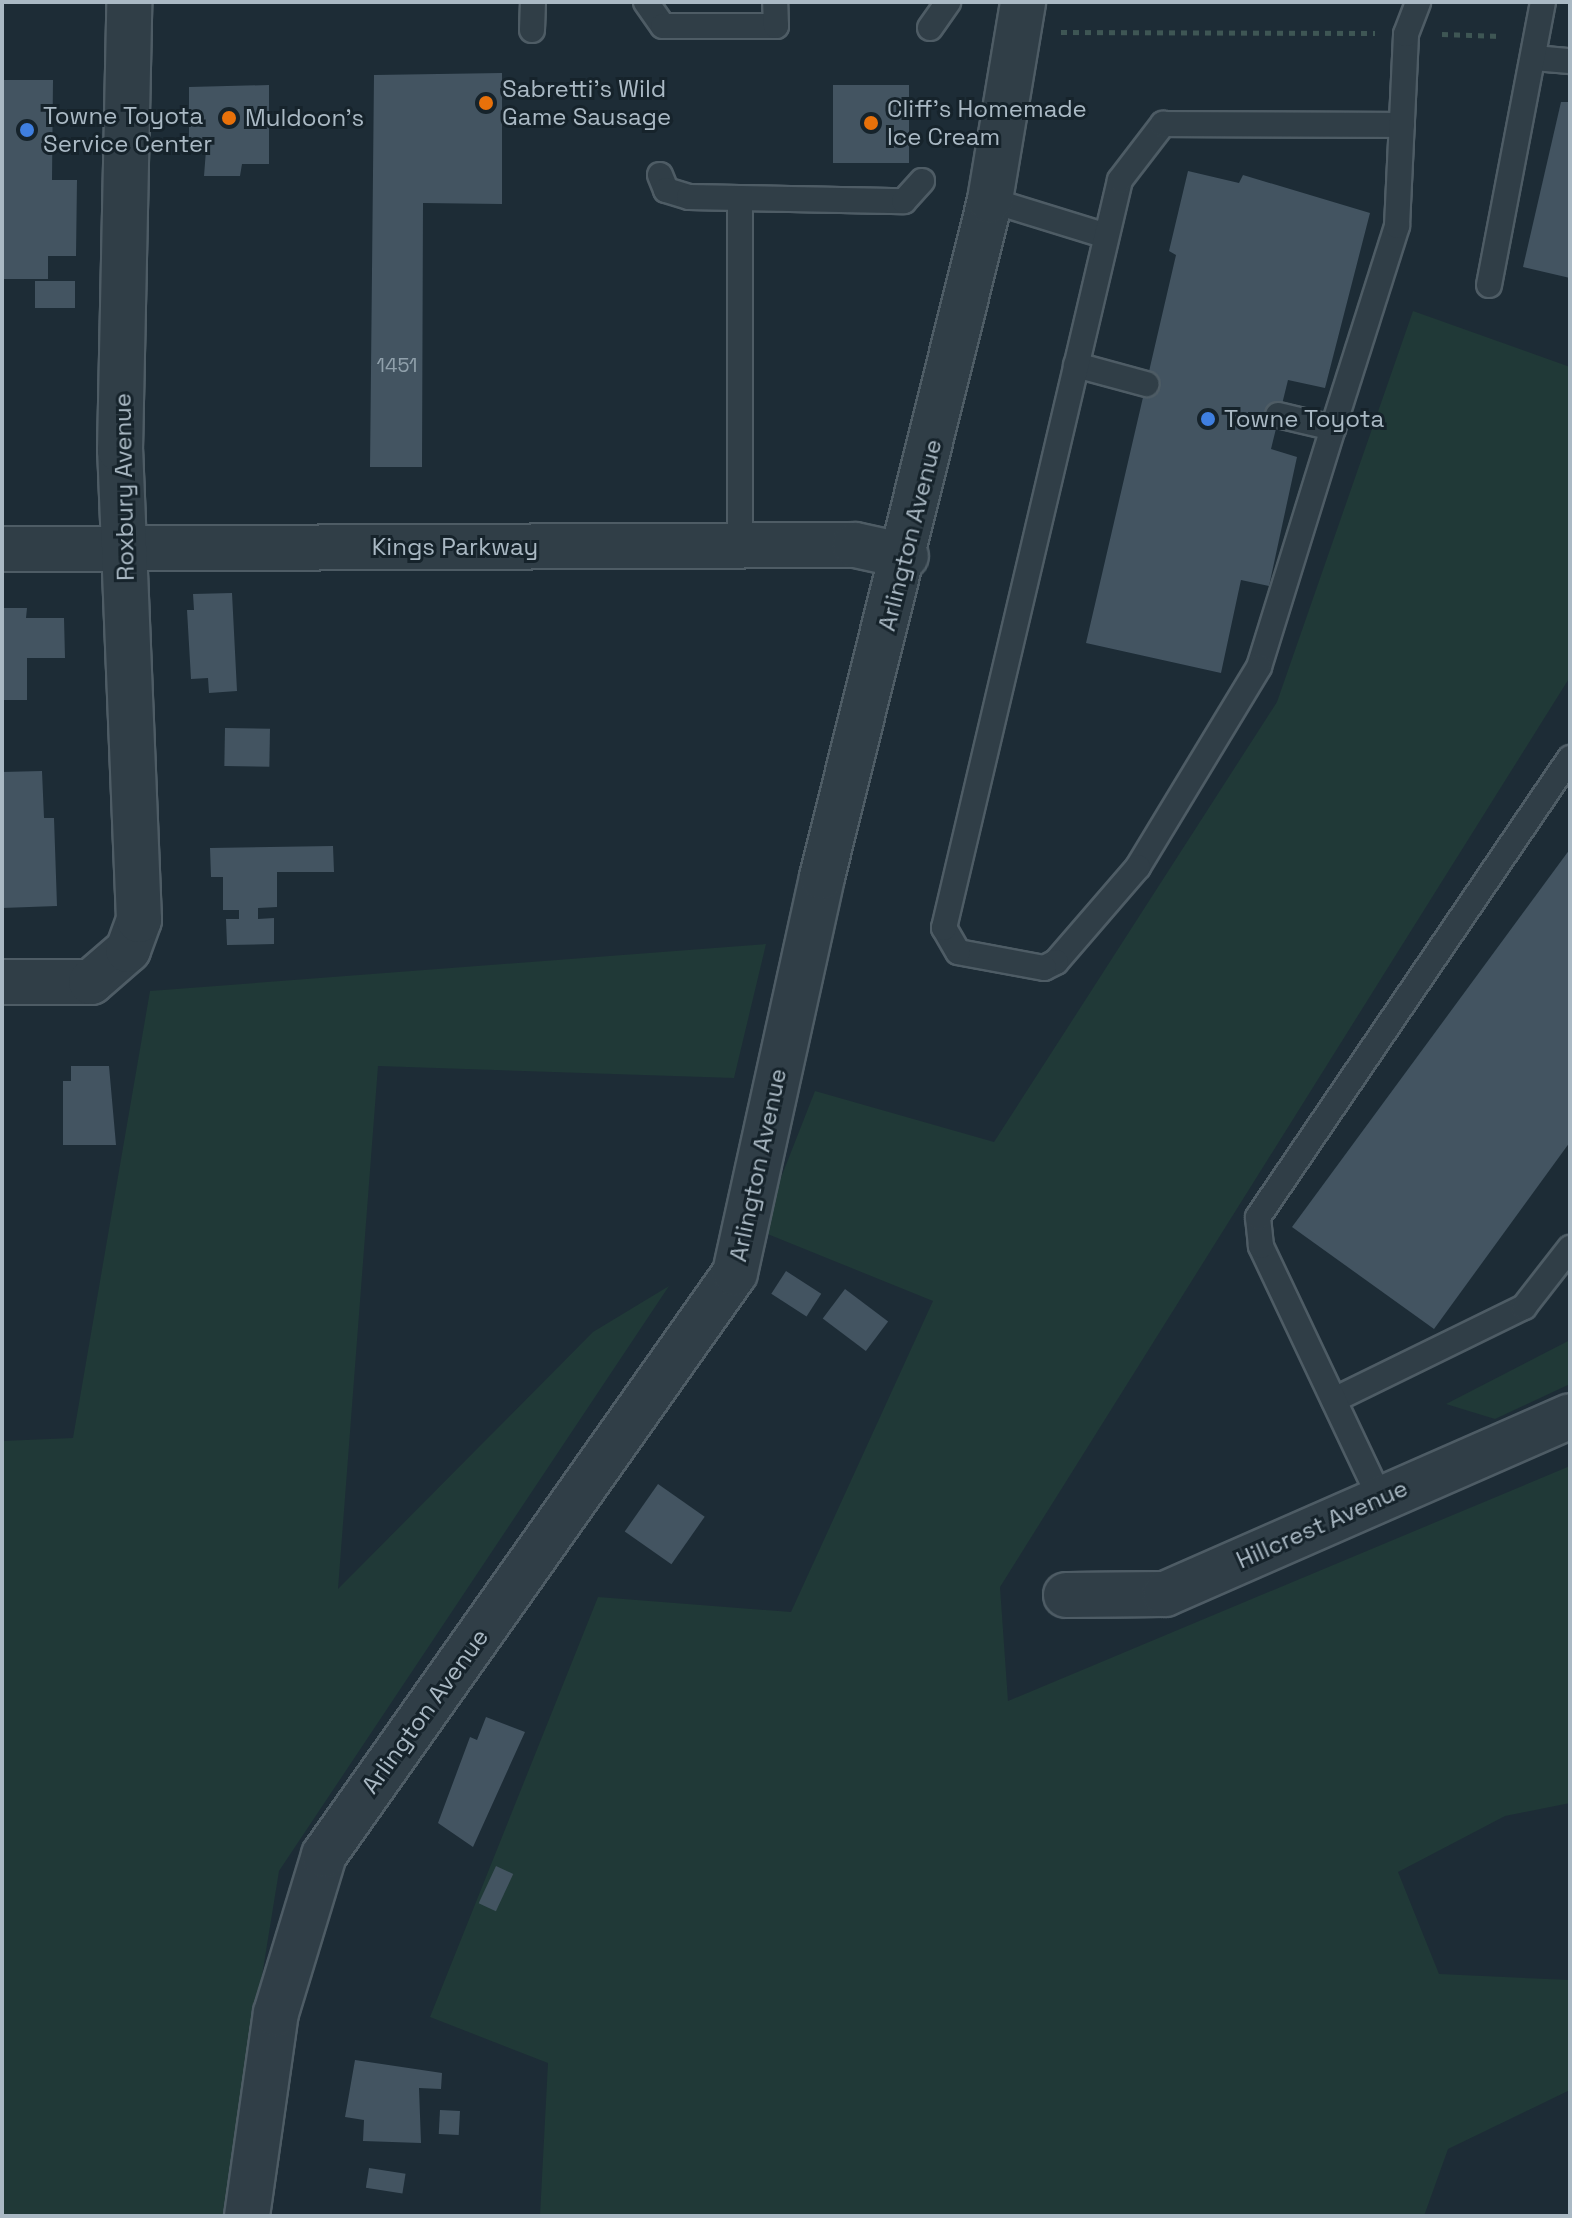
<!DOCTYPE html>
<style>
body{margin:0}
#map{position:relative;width:1572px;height:2218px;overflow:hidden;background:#1d2c36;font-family:"Space Grotesk",sans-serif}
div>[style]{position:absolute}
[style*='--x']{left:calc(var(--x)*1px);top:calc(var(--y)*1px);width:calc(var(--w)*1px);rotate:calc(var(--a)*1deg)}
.green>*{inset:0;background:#203937}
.building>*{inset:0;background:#435461;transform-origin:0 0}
.path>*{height:5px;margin-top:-2.5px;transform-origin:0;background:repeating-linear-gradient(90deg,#3e5654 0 6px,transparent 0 12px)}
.roads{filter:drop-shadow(2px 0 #4e5c65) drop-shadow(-2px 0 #4e5c65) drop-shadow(0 2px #4e5c65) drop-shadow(0 -2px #4e5c65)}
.service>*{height:24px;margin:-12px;padding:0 12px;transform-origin:12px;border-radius:12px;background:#303e47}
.minor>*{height:44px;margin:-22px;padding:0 22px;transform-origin:22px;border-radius:22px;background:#303e47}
.dots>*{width:22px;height:22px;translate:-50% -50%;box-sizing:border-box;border:4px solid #16232b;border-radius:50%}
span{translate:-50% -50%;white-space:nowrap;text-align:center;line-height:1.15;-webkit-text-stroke:6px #16232b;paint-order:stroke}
.number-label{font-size:20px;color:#90a0ab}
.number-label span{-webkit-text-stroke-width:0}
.poi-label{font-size:24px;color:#aab9c4}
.left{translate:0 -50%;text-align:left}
.street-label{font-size:24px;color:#aab9c4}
.frame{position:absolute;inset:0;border:4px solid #aab9c4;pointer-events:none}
</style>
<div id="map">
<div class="green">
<div style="clip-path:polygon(1413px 311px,1570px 367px,1570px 677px,1000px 1587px,1008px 1701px,1570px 1466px,1570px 1803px,1505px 1816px,1398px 1872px,1439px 1974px,1570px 1980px,1570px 2090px,1448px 2149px,1424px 2216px,540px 2216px,548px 2063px,430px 2017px,598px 1597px,791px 1612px,933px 1301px,760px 1231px,815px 1091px,994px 1142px,1277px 702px)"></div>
<div style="clip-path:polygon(766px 944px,734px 1078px,378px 1066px,338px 1589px,593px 1332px,669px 1286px,279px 1871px,223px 2216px,2px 2216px,2px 1441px,73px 1438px,150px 991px)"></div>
<div style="clip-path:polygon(1570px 1340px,1570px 1384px,1495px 1419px,1446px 1404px)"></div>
</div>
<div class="building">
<div style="clip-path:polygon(502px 73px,502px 204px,423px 203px,422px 467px,370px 467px,374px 75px)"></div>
<div style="clip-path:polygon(2px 80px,53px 80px,52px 180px,77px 180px,76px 256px,48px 256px,48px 279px,2px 279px)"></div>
<div style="clip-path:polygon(269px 85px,269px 164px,242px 164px,240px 176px,204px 176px,206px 150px,189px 149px,189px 87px)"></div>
<div style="left:833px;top:85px;width:76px;height:78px"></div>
<div style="clip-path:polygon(1561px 102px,1570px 102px,1570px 278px,1523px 267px)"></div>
<div style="clip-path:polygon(1188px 171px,1239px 183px,1243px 175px,1370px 213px,1325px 388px,1288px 380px,1271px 449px,1297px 457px,1269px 586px,1241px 580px,1221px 673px,1086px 643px,1176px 255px,1169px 251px)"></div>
<div style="left:35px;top:281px;width:40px;height:27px"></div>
<div style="clip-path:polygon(232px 593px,237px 691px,209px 693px,208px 678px,191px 679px,187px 610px,194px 610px,193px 594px)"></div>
<div style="clip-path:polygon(2px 608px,27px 608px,26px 618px,64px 618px,65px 658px,27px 658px,27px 700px,2px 700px)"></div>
<div style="left:225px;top:728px;width:45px;height:38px;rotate:1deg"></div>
<div style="clip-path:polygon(42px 771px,44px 818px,54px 818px,57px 906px,2px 908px,2px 772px)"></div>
<div style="clip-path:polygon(333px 846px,334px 872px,277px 872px,277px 907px,258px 908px,258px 919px,274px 918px,274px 944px,227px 945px,226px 919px,239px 919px,239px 910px,223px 910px,223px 877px,211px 877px,210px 848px)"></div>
<div style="clip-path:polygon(1570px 849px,1570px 1142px,1434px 1329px,1292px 1227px)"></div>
<div style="clip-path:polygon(71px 1066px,109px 1066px,116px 1145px,63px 1145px,63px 1081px,71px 1081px)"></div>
<div style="left:786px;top:1271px;width:42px;height:27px;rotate:33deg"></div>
<div style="left:845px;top:1289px;width:54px;height:37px;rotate:37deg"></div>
<div style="left:658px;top:1484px;width:57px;height:58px;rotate:35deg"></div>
<div style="clip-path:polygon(486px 1717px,525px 1732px,473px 1847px,438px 1823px,470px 1737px,477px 1740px)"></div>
<div style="left:496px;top:1866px;width:19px;height:41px;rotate:25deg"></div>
<div style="clip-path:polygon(355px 2060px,442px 2073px,441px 2089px,419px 2088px,421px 2143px,363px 2141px,364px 2120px,345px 2117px)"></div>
<div style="left:440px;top:2110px;width:20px;height:24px;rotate:3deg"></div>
<div style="left:369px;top:2168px;width:37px;height:20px;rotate:9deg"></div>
</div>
<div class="path">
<div style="--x:1061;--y:32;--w:314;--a:0.2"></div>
<div style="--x:1442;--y:34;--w:59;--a:1.9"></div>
</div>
<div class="roads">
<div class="service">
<div style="--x:646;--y:2;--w:29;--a:55"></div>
<div style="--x:663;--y:26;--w:113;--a:0"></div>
<div style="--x:776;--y:26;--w:24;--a:-92"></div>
<div style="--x:930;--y:28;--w:32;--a:-55"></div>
<div style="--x:532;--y:30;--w:28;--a:-88"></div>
<div style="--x:1534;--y:58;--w:36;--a:5"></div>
<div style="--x:660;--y:175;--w:16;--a:68"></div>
<div style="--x:666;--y:190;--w:24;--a:17"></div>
<div style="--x:689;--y:197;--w:215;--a:1.1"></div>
<div style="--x:904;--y:201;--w:27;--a:-48"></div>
<div style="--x:740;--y:198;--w:347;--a:90"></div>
<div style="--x:990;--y:200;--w:121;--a:17.2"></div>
<div style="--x:1489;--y:285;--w:288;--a:-79.2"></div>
<div style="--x:1076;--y:365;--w:73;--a:15.2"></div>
<div style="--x:1278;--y:415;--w:57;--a:13.3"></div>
<div style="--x:1333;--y:428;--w:250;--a:107.2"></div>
<div style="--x:1259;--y:667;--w:234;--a:121.2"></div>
<div style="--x:1138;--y:867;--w:125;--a:130.8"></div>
<div style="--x:1056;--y:962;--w:13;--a:153"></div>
<div style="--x:1044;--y:968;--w:87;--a:-169.5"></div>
<div style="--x:958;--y:952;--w:28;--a:-120"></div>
<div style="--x:944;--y:928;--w:768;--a:-76.76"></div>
<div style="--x:1120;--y:180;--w:71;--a:-52.5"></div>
<div style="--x:1163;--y:124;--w:239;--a:0.2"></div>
<div style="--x:1333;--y:428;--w:212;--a:-72.4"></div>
<div style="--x:1397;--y:226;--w:192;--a:-87.3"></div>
<div style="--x:1406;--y:34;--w:34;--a:-69"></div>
<div style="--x:1334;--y:1400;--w:212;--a:-26.1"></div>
<div style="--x:1524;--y:1307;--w:75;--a:-52.1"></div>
<div style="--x:1380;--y:1498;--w:279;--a:-115.3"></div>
<div style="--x:1261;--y:1246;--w:29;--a:-96"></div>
<div style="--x:1258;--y:1217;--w:555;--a:-55.79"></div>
</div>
<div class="minor">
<div style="--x:2;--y:549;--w:853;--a:-0.27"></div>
<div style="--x:855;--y:545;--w:52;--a:12.2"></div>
<div style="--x:2;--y:982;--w:89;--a:0"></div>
<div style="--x:91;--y:982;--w:49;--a:-40.9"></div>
<div style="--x:128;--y:950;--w:32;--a:-70"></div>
<div style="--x:139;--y:920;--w:470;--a:-92.3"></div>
<div style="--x:120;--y:450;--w:448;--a:-88.8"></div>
<div style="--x:1066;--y:1595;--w:99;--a:-0.6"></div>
<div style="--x:1165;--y:1594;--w:442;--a:-23.7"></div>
<div style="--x:247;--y:2216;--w:205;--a:-81.9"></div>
<div style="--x:276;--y:2013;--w:165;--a:-73.1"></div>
<div style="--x:324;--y:1855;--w:712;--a:-54.77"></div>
<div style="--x:735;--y:1273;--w:405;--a:-77.6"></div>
<div style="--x:822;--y:877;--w:698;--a:-76.06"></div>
<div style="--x:990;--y:200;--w:201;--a:-80.5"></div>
</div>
</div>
<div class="dots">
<div style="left:486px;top:103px;background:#e8710a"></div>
<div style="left:229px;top:118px;background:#e8710a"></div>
<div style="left:871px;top:123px;background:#e8710a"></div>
<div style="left:27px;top:130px;background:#3f7fe0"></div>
<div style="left:1208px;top:419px;background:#3f7fe0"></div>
</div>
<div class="number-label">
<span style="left:397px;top:365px">1451</span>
</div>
<div class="poi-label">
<span class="left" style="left:502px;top:103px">Sabretti's Wild<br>Game Sausage</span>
<span class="left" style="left:887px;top:123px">Cliff's Homemade<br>Ice Cream</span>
<span class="left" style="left:43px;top:130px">Towne Toyota<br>Service Center</span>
<span class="left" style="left:245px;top:118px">Muldoon's</span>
<span class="left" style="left:1224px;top:419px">Towne Toyota</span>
</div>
<div class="street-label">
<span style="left:124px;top:487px;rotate:-91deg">Roxbury Avenue</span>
<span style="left:910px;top:535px;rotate:-76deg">Arlington Avenue</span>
<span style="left:455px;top:547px">Kings Parkway</span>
<span style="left:758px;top:1165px;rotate:-78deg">Arlington Avenue</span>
<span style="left:1322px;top:1524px;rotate:-24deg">Hillcrest Avenue</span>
<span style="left:425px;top:1711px;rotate:-54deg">Arlington Avenue</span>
</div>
<div class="frame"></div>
</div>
